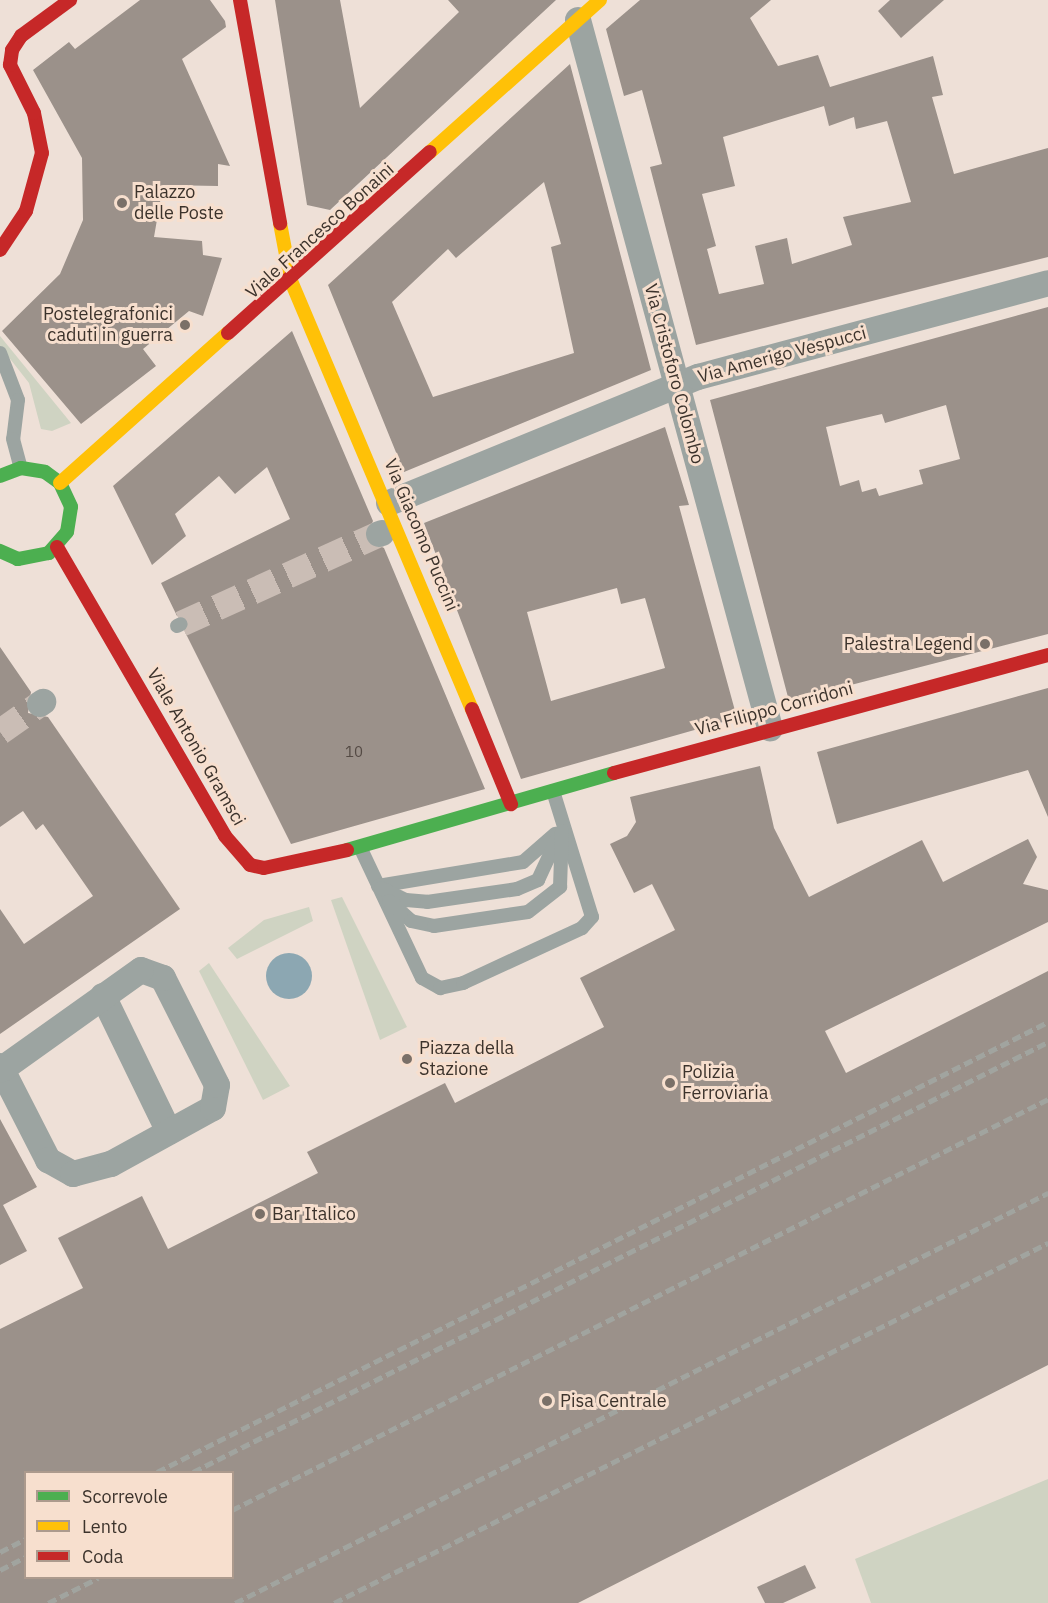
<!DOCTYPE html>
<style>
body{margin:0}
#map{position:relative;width:1048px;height:1603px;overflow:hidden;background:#eee0d7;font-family:"IBM Plex Sans",sans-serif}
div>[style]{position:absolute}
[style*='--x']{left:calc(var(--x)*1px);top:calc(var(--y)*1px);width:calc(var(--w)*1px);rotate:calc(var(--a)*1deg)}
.green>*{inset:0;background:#cfd3c2}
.water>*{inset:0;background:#8ca7b2}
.round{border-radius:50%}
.building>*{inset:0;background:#9b918a}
.street-tunnel>*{height:26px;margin-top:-13px;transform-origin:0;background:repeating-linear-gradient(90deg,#cabdb5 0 26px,transparent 0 39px)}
.lane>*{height:14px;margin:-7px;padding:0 7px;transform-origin:7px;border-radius:7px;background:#9ca4a1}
.street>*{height:26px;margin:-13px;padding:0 13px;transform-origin:13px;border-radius:13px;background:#9ca4a1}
.fast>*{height:14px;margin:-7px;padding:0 7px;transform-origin:7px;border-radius:7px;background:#4caf50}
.slow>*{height:14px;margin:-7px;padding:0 7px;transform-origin:7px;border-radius:7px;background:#ffc107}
.jam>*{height:14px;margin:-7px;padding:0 7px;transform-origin:7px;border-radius:7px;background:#c62828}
.rail>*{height:4.5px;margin-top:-2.25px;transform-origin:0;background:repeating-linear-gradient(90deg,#a1a49f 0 9px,transparent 0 13.5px)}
.dots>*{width:16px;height:16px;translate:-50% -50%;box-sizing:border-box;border:3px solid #f7dfce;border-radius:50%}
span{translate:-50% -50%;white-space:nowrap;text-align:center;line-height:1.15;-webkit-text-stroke:6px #f7dfce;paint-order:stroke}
.number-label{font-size:15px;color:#544a44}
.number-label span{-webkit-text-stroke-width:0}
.poi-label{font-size:18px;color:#3c332c}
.left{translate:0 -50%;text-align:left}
.right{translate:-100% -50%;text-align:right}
.street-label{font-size:18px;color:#3c332c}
.legend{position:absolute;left:24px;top:1471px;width:210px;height:108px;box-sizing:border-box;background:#f7dfce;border:2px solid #ac9a8d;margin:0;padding:8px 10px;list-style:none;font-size:18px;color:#3c332c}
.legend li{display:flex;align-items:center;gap:12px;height:30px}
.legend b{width:30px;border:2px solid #ac9a8d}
</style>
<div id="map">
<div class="green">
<div style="clip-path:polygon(0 336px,71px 423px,52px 431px,41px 429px,29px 383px,0 346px)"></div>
<div style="clip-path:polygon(342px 897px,407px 1027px,380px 1040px,331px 900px)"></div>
<div style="clip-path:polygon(309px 907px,313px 921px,237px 959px,228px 948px,264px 920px)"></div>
<div style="clip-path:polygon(209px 963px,290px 1086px,263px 1100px,199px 971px)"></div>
<div style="clip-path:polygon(1048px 1479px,1048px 1603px,871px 1603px,855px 1559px)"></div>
</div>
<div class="water">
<div class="round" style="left:266px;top:953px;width:46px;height:46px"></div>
</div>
<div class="building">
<div style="clip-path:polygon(140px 0,210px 0,225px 21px,226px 27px,182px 59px,230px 166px,218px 164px,218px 186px,163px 185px,154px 237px,202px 241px,203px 255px,222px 258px,203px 316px,189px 311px,143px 349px,156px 366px,81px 424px,2px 331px,60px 274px,83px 220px,82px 158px,33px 70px,69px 42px,75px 49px)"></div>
<div style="clip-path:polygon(275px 0,340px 0,360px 108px,459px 12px,448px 0,556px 0,330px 210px,307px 205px)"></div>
<div style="clip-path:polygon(evenodd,640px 0,771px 0,750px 18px,778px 66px,818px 55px,830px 87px,933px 56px,943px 95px,932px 97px,954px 174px,1048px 148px,1048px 257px,696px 345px,650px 167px,662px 164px,642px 90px,624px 96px,606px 29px,640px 0,824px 106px,829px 126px,854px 117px,856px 129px,887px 121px,911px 202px,843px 217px,852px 245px,792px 264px,787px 238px,755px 246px,764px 284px,719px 294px,707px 249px,716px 246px,702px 194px,735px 186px,723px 137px,824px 106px)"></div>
<div style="clip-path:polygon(890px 0,944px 0,901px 38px,878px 11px)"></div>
<div style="clip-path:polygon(evenodd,570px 64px,651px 370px,404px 472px,328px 285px,570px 64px,544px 182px,561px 244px,551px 247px,574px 353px,433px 397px,392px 302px,448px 249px,456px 258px,544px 182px)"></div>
<div style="clip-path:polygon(evenodd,1048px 307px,1048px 634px,789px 701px,710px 400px,1048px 307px,946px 405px,960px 459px,919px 470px,923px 484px,879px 496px,876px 488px,862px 492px,859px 480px,840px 486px,826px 427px,882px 414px,885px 423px,946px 405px)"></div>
<div style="clip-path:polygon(292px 331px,373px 521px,365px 539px,384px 548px,485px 789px,291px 844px,185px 632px,189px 621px,177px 616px,161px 583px,290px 519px,267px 467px,235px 494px,219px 476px,175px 514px,186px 536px,152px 565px,113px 486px)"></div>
<div style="clip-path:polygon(evenodd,665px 427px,689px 505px,679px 506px,737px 718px,521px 779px,424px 523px,665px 427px,617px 588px,621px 604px,645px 598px,665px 668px,551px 701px,527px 612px,617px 588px)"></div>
<div style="clip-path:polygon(0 647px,31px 692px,28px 713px,48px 717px,180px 909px,0 1034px,0 909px,24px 944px,93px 896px,43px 824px,36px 830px,23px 811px,0 827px)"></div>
<div style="clip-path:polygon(1048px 688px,1048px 817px,1028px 770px,837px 824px,817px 752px)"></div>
<div style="clip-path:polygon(evenodd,760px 766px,774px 828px,809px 897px,922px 840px,943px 882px,1028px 839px,1037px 857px,1023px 884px,1048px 890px,1048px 922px,825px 1031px,846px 1073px,1048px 971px,1048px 1365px,578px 1603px,0 1603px,0 1329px,83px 1288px,58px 1238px,142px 1196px,168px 1249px,318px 1173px,307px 1152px,445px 1083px,455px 1103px,604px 1027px,580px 978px,675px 930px,652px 884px,634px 893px,610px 844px,627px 836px,636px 822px,630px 797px,760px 766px,26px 1473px,232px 1473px,232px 1578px,26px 1578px,26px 1473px)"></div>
<div style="clip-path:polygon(0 1119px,37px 1187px,3px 1205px,27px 1251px,0 1265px)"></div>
<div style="clip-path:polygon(805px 1565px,816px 1588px,783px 1603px,765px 1603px,757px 1587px)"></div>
</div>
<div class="street-tunnel">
<div style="--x:181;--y:624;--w:217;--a:-24.4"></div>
<div style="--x:0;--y:732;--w:49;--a:-35"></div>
</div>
<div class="lane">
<div style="--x:0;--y:353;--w:50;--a:69"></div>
<div style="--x:18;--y:400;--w:39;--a:97"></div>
<div style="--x:13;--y:439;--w:30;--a:75"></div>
<div style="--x:177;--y:626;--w:4;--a:-27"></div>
<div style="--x:360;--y:847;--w:145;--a:64.7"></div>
<div style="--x:422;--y:978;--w:21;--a:29"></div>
<div style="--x:440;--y:988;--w:24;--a:-12"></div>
<div style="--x:463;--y:983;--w:131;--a:-24.8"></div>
<div style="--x:582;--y:928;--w:15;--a:-48"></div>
<div style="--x:592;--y:917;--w:132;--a:-107.2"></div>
<div style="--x:378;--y:886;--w:147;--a:-9.4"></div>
<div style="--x:523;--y:862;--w:43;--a:-41.2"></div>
<div style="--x:381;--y:888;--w:28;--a:26"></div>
<div style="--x:406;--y:900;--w:21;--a:5"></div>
<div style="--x:427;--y:902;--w:91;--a:-8.2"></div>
<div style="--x:517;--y:889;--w:23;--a:-23"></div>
<div style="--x:538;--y:880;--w:45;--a:-65.1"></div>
<div style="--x:389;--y:901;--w:30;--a:42"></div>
<div style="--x:411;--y:921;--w:24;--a:12"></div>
<div style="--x:434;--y:926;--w:95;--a:-8.5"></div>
<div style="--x:528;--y:912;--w:41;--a:-38"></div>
<div style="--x:560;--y:887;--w:56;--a:-88"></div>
</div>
<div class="street">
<div style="--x:578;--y:20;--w:734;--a:74.83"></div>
<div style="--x:389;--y:503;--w:334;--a:-22.2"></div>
<div style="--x:698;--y:377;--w:362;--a:-15"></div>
<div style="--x:379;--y:534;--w:3;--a:-18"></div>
<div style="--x:40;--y:704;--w:4;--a:-34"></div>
<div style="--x:103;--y:996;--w:151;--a:64.1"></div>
<div style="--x:0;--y:1066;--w:106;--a:62.9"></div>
<div style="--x:48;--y:1160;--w:29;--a:29"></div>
<div style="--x:73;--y:1174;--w:39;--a:-15"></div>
<div style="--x:111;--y:1164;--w:116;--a:-28.8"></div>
<div style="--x:213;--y:1108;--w:23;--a:-80"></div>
<div style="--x:217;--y:1085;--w:120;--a:-116.8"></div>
<div style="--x:163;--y:978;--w:23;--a:-160"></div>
<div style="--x:141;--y:970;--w:171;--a:144.5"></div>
</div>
<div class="fast">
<div style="--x:0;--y:476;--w:22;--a:-21"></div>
<div style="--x:21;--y:468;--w:24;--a:9"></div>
<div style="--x:45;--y:472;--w:19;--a:36"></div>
<div style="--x:60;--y:483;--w:26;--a:65"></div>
<div style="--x:71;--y:507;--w:25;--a:99"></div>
<div style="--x:67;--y:532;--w:28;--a:131"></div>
<div style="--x:49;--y:553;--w:32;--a:169"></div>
<div style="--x:18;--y:559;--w:20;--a:-156"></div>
<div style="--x:347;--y:850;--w:278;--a:-16.1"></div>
</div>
<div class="slow">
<div style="--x:430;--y:152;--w:228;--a:-41.8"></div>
<div style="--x:280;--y:223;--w:59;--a:79.3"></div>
<div style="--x:291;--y:281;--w:465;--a:67.1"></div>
<div style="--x:60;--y:483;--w:225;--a:-41.8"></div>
</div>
<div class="jam">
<div style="--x:240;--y:0;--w:227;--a:79.8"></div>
<div style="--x:0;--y:250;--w:47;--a:-56.3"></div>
<div style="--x:26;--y:211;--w:60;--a:-74.6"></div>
<div style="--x:42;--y:153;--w:41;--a:-101.3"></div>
<div style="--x:34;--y:113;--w:54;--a:-116.6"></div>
<div style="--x:10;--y:65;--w:15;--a:-82"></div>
<div style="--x:12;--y:50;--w:17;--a:-57"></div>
<div style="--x:21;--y:36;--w:61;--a:-36.3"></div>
<div style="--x:228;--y:333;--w:271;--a:-41.9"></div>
<div style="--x:57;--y:547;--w:334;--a:59.8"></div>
<div style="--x:225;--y:836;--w:38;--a:49"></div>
<div style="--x:250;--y:865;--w:14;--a:12"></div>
<div style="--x:264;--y:868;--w:85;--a:-12.2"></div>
<div style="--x:472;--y:709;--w:103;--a:67.7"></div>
<div style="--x:614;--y:773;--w:450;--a:-15.2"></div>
</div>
<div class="rail">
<div style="--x:157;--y:1472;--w:998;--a:-26.8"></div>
<div style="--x:193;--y:1472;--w:957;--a:-26.7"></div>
<div style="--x:232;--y:1510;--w:914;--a:-26.73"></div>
<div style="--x:0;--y:1552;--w:29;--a:-27"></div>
<div style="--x:0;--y:1570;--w:29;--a:-27"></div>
<div style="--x:48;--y:1603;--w:56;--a:-26.6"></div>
<div style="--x:235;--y:1603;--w:911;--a:-26.76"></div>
<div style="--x:334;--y:1603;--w:800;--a:-26.76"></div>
</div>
<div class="dots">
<div style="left:122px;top:203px;background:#7a7068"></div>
<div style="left:185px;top:325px;background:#7a7068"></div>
<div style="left:985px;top:644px;background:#7a7068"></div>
<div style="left:407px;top:1059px;background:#7a7068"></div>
<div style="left:670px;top:1083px;background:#7a7068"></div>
<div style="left:260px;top:1214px;background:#7a7068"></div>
<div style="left:547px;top:1401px;background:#7a7068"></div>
</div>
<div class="number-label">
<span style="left:354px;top:752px">10</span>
</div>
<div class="poi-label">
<span class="left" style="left:134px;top:203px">Palazzo<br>delle Poste</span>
<span class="right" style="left:173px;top:325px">Postelegrafonici<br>caduti in guerra</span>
<span class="right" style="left:973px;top:644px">Palestra Legend</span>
<span class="left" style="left:419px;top:1059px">Piazza della<br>Stazione</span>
<span class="left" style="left:682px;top:1083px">Polizia<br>Ferroviaria</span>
<span class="left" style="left:272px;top:1214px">Bar Italico</span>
<span class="left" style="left:560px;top:1401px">Pisa Centrale</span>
</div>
<div class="street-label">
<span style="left:320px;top:231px;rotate:-42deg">Viale Francesco Bonaini</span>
<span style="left:782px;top:355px;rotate:-15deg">Via Amerigo Vespucci</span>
<span style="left:674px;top:374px;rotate:75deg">Via Cristoforo Colombo</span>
<span style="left:421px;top:535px;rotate:67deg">Via Giacomo Puccini</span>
<span style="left:774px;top:709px;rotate:-15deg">Via Filippo Corridoni</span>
<span style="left:196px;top:747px;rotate:60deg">Viale Antonio Gramsci</span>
</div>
<ul class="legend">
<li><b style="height:8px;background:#4caf50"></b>Scorrevole</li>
<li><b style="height:8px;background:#ffc107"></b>Lento</li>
<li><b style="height:8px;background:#c62828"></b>Coda</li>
</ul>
</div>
